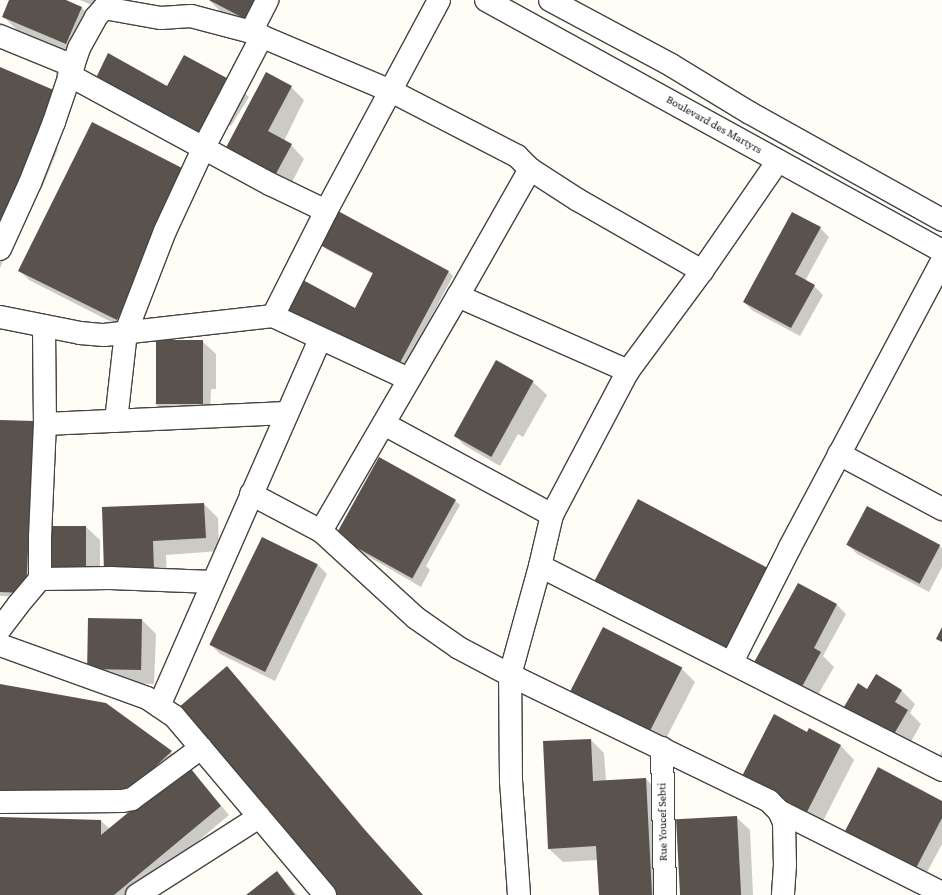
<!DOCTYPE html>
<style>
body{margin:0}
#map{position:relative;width:942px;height:895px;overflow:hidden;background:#fffdf5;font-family:"Crimson Pro",serif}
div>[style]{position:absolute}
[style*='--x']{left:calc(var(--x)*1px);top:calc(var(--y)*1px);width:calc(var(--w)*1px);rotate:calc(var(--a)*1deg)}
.shadow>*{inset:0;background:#0003}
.building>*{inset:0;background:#5a524d;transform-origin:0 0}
.roads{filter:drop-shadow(1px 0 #444) drop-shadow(-1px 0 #444) drop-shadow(0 1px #444) drop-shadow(0 -1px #444)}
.minor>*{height:22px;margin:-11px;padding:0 11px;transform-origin:11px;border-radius:11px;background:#fff}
.tertiary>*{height:22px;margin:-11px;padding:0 11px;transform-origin:11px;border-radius:11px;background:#fff}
span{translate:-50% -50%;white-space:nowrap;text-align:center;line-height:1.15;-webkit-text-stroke:4px #fff;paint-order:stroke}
.street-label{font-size:12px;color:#111}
</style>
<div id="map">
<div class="shadow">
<div style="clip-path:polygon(10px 0,63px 0,82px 8px,95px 21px,80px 57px,17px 30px,3px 16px)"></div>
<div style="clip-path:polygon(80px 0,117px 0,111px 13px)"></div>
<div style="clip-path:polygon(209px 0,273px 0,271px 5px,275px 9px,263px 34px,220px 11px)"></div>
<div style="clip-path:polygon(0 68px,49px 140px,58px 149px,42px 188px,26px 171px,37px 186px,0 268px)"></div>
<div style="clip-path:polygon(235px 84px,249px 97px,231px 126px,168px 88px)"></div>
<div style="clip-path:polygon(291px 87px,304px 100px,284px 141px,291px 145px,304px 159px,286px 194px,237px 169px)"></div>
<div style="clip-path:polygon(182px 168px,195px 182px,131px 332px,29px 280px,20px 271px)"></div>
<div style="clip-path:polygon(338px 213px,449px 272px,453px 276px,400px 376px,355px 309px,373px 274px,326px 249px,321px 245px)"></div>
<div style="clip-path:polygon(793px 213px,820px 228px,829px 237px,805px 281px,814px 286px,823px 295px,800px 336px,753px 311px,744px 302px)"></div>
<div style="clip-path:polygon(202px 341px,216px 354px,216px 389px,211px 389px,210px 413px,164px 413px,155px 403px)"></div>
<div style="clip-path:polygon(533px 382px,547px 395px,523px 437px,518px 434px,500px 466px,464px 445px,455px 436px)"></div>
<div style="clip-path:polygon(0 421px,33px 422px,38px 426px,30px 597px,0 596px)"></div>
<div style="clip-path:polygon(455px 501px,460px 505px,426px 566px,430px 570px,421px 587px,340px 540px)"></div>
<div style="clip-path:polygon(204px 504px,218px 518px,219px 551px,166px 555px,167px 583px,105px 571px)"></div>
<div style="clip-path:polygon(86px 527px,100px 540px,100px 581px,66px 582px)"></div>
<div style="clip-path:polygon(262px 538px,318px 565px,327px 574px,275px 681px,220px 654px,211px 645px)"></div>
<div style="clip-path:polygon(848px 545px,939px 546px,942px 548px,942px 567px,929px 592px,857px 554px)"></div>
<div style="clip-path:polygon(798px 584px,837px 605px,846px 614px,823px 656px,834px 667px,812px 705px,767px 679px)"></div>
<div style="clip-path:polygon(89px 619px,142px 620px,156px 634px,154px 684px,100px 682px)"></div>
<div style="clip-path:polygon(603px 628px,682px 669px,695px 682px,662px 746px,584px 706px)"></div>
<div style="clip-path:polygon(227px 667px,240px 681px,377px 844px,423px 895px,337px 895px)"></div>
<div style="clip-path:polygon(876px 676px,902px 691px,915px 704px,910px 713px,921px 724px,904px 754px,868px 690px)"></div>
<div style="clip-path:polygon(0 685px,106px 704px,176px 756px,130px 798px)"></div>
<div style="clip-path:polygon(809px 730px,841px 746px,854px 760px,821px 825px,756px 791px)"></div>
<div style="clip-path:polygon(591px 740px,604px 753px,606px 781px,646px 779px,660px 793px,665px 895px,600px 895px,598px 860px,563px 862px,549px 849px)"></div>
<div style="clip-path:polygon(942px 751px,942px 768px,936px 762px)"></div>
<div style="clip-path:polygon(187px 765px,229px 815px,134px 895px,0 895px,0 818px,101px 821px,110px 829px)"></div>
<div style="clip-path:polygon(942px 802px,942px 844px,924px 878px,892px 862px)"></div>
<div style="clip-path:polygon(736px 817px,750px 830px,753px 895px,680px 895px)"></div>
<div style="clip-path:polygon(277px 872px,297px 895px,248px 895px)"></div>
</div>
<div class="building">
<div style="clip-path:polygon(9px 0,66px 0,82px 7px,66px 44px,2px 17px)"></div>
<div style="clip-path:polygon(209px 0,260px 0,249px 21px)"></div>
<div style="clip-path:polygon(108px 53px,167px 86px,184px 55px,236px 83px,203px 139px,94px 82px)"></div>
<div style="clip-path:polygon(0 67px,63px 94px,0 239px)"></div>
<div style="clip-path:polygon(266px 72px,292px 86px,268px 131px,292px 144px,272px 181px,222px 155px)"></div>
<div style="clip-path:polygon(92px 122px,182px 168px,135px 283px,117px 320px,18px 271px)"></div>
<div style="clip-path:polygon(338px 211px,449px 271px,395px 372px,283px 312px,301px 279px,355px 308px,373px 273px,320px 245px)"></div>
<div style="clip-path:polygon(792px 212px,821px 227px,795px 274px,815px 285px,791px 328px,743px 302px)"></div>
<div style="left:156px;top:340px;width:47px;height:64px"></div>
<div style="left:496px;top:360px;width:43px;height:87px;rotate:29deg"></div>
<div style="clip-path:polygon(0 420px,34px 421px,26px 593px,0 592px)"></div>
<div style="left:379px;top:457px;width:88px;height:90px;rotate:29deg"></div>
<div style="left:638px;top:499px;width:149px;height:93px;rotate:28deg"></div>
<div style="clip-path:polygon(204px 503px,206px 538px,153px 541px,154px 570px,104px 572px,102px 507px)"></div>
<div style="left:867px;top:506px;width:83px;height:44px;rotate:28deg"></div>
<div style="left:51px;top:526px;width:35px;height:43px"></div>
<div style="left:262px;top:537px;width:62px;height:120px;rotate:26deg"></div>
<div style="clip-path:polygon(798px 583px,837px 604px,814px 648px,821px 652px,799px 692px,752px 666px)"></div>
<div style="left:88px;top:618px;width:54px;height:51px;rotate:1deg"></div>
<div style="left:603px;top:627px;width:89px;height:73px;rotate:27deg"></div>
<div style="clip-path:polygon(942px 627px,942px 642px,936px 639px)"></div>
<div style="clip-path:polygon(227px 666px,364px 829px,423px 895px,335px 895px,178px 708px)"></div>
<div style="clip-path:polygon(876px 674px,902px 690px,895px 702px,908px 710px,890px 741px,841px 712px,858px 683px,867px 689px)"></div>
<div style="clip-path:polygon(0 684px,106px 703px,172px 751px,125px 795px,0 795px)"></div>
<div style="clip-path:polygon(774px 714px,807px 732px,809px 728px,841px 745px,807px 812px,741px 778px)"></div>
<div style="clip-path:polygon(591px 739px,593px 781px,646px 778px,652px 895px,599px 895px,596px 846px,548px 849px,543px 741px)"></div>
<div style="clip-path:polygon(187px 764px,221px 806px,114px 895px,0 895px,0 817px,101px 820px,101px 835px)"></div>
<div style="clip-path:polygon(878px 767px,942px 801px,942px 818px,915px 870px,844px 833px)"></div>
<div style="left:737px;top:816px;width:79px;height:61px;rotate:87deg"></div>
<div style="clip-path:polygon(277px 871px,295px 895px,246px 895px)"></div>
</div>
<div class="roads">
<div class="minor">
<div style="--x:251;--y:32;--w:36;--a:-63"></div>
<div style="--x:0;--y:36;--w:79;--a:22.3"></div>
<div style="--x:69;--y:75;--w:229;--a:28.5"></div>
<div style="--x:270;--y:184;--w:62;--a:25.7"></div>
<div style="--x:0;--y:249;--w:72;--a:-65.6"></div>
<div style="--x:30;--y:183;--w:66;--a:-68.5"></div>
<div style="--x:54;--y:122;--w:78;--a:-71.3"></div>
<div style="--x:79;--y:48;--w:35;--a:-61"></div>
<div style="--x:96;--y:17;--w:12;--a:-48"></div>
<div style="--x:104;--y:8;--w:58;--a:10"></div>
<div style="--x:161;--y:18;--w:30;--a:-4"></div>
<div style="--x:191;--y:16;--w:62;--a:14.9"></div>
<div style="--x:251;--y:32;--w:152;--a:22.9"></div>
<div style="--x:391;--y:91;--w:142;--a:27.3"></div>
<div style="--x:517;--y:156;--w:18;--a:45"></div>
<div style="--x:530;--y:169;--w:57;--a:32.9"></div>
<div style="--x:578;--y:200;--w:143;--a:29.8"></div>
<div style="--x:458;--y:296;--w:186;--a:23.8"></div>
<div style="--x:273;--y:316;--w:118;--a:-63.2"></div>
<div style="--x:326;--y:211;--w:239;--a:-61.8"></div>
<div style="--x:0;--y:317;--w:82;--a:11.3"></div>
<div style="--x:80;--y:333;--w:24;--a:5"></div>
<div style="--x:104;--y:335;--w:170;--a:-6.4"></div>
<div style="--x:273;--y:316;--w:150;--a:24.9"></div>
<div style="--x:116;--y:421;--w:90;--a:-83.6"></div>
<div style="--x:126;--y:332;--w:108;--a:-68.9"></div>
<div style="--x:165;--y:231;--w:93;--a:-65.1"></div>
<div style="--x:204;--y:147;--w:125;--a:-62.4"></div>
<div style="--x:45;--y:424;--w:242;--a:-2.6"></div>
<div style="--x:384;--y:424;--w:191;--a:28.4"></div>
<div style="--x:839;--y:454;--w:117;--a:28.1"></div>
<div style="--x:251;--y:494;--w:79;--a:27.9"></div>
<div style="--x:321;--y:531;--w:129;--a:42.5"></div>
<div style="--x:416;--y:618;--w:52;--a:34.9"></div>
<div style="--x:459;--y:648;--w:58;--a:27.9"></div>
<div style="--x:510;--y:675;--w:288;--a:25.9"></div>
<div style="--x:769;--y:801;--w:14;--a:45"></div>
<div style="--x:779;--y:811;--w:12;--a:66"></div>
<div style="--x:784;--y:822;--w:43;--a:88.7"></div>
<div style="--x:785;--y:865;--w:30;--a:94"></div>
<div style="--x:321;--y:531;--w:272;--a:-59.8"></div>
<div style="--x:458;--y:296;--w:146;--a:-60.4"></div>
<div style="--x:540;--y:566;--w:451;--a:26.9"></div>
<div style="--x:40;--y:579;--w:42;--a:-90"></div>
<div style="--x:40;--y:537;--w:113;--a:-87.5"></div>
<div style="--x:45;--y:424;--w:98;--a:-90.6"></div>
<div style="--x:0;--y:629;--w:30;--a:-53"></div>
<div style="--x:18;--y:605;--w:34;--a:-50"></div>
<div style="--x:40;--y:579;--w:70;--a:-0.8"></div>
<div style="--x:110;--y:578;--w:103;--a:2.2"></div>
<div style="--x:0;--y:645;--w:156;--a:19.8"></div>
<div style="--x:147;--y:698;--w:32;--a:34"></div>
<div style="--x:174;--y:716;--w:234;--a:49.8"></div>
<div style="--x:732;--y:662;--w:129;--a:-63.2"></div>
<div style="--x:790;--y:547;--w:324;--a:-62"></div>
<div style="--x:159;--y:706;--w:401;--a:-66.3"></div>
<div style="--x:662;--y:748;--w:147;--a:88.8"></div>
<div style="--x:0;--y:802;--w:122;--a:-0.5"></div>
<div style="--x:122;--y:801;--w:10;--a:-11"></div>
<div style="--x:132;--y:799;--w:86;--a:-36.5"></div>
<div style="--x:779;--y:811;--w:182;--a:26.7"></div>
<div style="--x:137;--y:895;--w:145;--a:-32.6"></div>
<div style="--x:519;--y:895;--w:114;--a:-94"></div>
<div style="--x:511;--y:781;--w:106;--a:-90.5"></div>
<div style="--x:510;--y:675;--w:113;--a:-74.6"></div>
<div style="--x:540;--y:566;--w:52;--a:-76.8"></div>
<div style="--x:552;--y:515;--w:163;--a:-62.2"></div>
<div style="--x:628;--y:371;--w:124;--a:-53.5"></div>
<div style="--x:702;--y:271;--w:134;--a:-55.4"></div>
</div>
<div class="tertiary">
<div style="--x:486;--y:0;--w:521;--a:28.83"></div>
<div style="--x:550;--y:0;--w:137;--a:28.2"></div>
<div style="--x:671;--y:65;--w:92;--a:31.3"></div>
<div style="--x:750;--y:113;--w:220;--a:29.1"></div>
</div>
</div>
<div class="street-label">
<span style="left:714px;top:125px;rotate:29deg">Boulevard des Martyrs</span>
<span style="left:663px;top:822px;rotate:-91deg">Rue Youcef Sebti</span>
</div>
</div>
